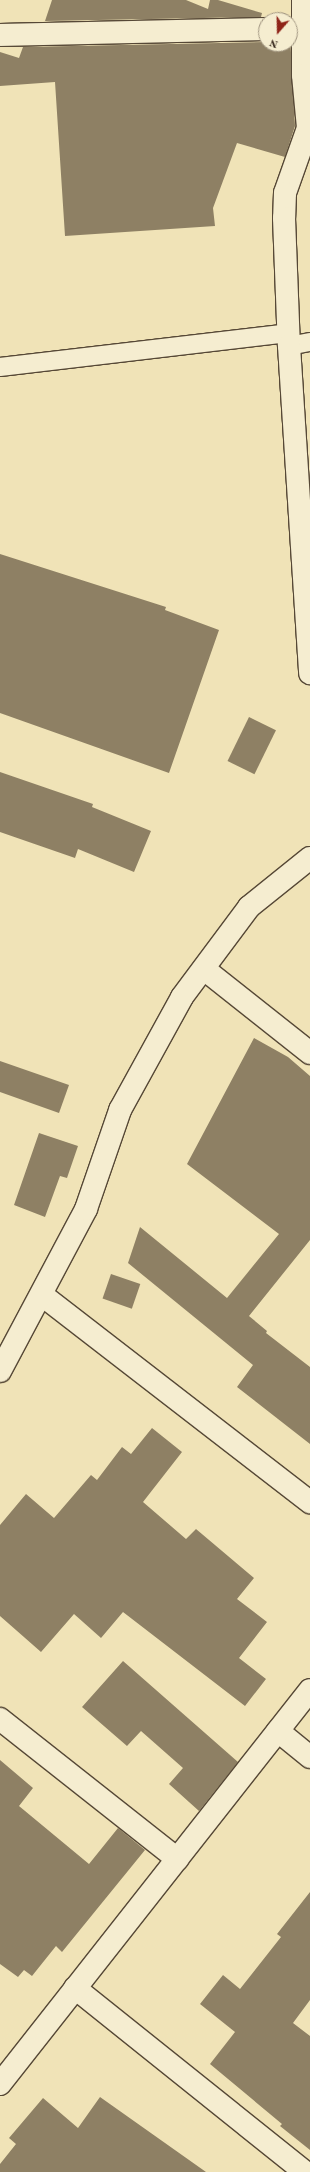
<!DOCTYPE html>
<style>
body{margin:0}
#map{position:relative;width:310px;height:2172px;overflow:hidden;background:#f0e3b7;font-family:"Old Standard TT",serif}
div>[style]{position:absolute}
[style*='--x']{left:calc(var(--x)*1px);top:calc(var(--y)*1px);width:calc(var(--w)*1px);rotate:calc(var(--a)*1deg)}
.building>*{inset:0;background:#8e8064;transform-origin:0 0}
.roads{filter:drop-shadow(1px 0 #564836) drop-shadow(-1px 0 #564836) drop-shadow(0 1px #564836) drop-shadow(0 -1px #564836)}
.service>*{height:18px;margin:-9px;padding:0 9px;transform-origin:9px;border-radius:9px;background:#f5edd0}
.minor>*{height:22px;margin:-11px;padding:0 11px;transform-origin:11px;border-radius:11px;background:#f5edd0}
.tertiary>*{height:22px;margin:-11px;padding:0 11px;transform-origin:11px;border-radius:11px;background:#f5edd0}
span{translate:-50% -50%;white-space:nowrap;text-align:center;line-height:1.15;-webkit-text-stroke:4px #f5edd0;paint-order:stroke}
.north{position:absolute;left:258px;top:12px;width:40px;height:40px;box-sizing:border-box;background:#f5edd0;border:1px solid #a19681;border-radius:50%;rotate:200deg;font-size:11px;font-weight:700;line-height:16px;text-align:center;color:#23140b}
.north::after{content:'';display:block;margin:auto;width:14px;height:18px;background:#8f2418;clip-path:polygon(50% 0,100% 100%,50% 72%,0 100%)}
</style>
<div id="map">
<div class="building">
<div style="clip-path:polygon(52px 0,186px 0,208px 9px,210px 0,218px 0,262px 13px,261px 17px,45px 21px)"></div>
<div style="clip-path:polygon(290px 34px,295px 126px,285px 157px,237px 143px,213px 208px,215px 226px,65px 236px,55px 82px,0 86px,0 52px,19px 58px,23px 47px,266px 42px,266px 44px,290px 44px)"></div>
<div style="clip-path:polygon(0 554px,166px 607px,165px 610px,219px 630px,169px 773px,0 713px)"></div>
<div style="left:249px;top:717px;width:30px;height:49px;rotate:26deg"></div>
<div style="clip-path:polygon(0 772px,93px 804px,92px 807px,151px 831px,134px 872px,78px 849px,75px 858px,0 832px)"></div>
<div style="clip-path:polygon(254px 1038px,288px 1057px,310px 1076px,310px 1240px,249px 1316px,267px 1331px,266px 1333px,310px 1367px,310px 1444px,237px 1387px,253px 1365px,128px 1263px,140px 1227px,227px 1298px,279px 1234px,187px 1164px)"></div>
<div style="clip-path:polygon(0 1061px,69px 1085px,59px 1113px,0 1092px)"></div>
<div style="clip-path:polygon(39px 1133px,78px 1146px,67px 1178px,60px 1176px,45px 1217px,14px 1205px)"></div>
<div style="left:111px;top:1274px;width:31px;height:26px;rotate:19deg"></div>
<div style="clip-path:polygon(152px 1428px,182px 1452px,143px 1502px,186px 1539px,196px 1529px,254px 1578px,237px 1599px,267px 1622px,239px 1658px,266px 1679px,245px 1706px,123px 1612px,101px 1638px,74px 1614px,41px 1652px,0 1616px,0 1525px,26px 1494px,54px 1518px,91px 1475px,97px 1480px,122px 1447px,131px 1454px)"></div>
<div style="clip-path:polygon(123px 1661px,238px 1762px,199px 1811px,169px 1784px,183px 1768px,141px 1731px,127px 1746px,82px 1707px)"></div>
<div style="clip-path:polygon(0 1760px,33px 1788px,19px 1806px,89px 1864px,118px 1828px,145px 1850px,62px 1952px,56px 1946px,32px 1976px,24px 1970px,18px 1977px,0 1964px)"></div>
<div style="clip-path:polygon(310px 1892px,310px 2000px,293px 2023px,310px 2036px,310px 2150px,280px 2126px,282px 2124px,210px 2064px,235px 2032px,200px 2004px,223px 1975px,240px 1989px,281px 1937px,277px 1934px)"></div>
<div style="clip-path:polygon(100px 2097px,206px 2172px,0 2172px,0 2164px,16px 2144px,9px 2138px,43px 2098px,78px 2128px)"></div>
</div>
<div class="roads">
<div class="service">
<div style="--x:289;--y:346;--w:21;--a:-11"></div>
<div style="--x:0;--y:367;--w:290;--a:-6.7"></div>
</div>
<div class="minor">
<div style="--x:303;--y:0;--w:75;--a:90"></div>
<div style="--x:303;--y:75;--w:53;--a:84.6"></div>
<div style="--x:308;--y:128;--w:69;--a:109.5"></div>
<div style="--x:285;--y:193;--w:25;--a:92"></div>
<div style="--x:284;--y:218;--w:128;--a:87.8"></div>
<div style="--x:289;--y:346;--w:328;--a:86.3"></div>
<div style="--x:0;--y:35;--w:266;--a:-1.3"></div>
<div style="--x:204;--y:969;--w:135;--a:38.4"></div>
<div style="--x:42;--y:1295;--w:339;--a:37.7"></div>
<div style="--x:0;--y:1719;--w:226;--a:38.3"></div>
<div style="--x:278;--y:1731;--w:41;--a:39.1"></div>
<div style="--x:75;--y:1988;--w:295;--a:38.7"></div>
<div style="--x:0;--y:2084;--w:501;--a:-51.8"></div>
</div>
<div class="tertiary">
<div style="--x:0;--y:1371;--w:183;--a:-62"></div>
<div style="--x:86;--y:1209;--w:105;--a:-71"></div>
<div style="--x:120;--y:1110;--w:129;--a:-61.2"></div>
<div style="--x:182;--y:997;--w:112;--a:-53.3"></div>
<div style="--x:249;--y:907;--w:78;--a:-38.8"></div>
</div>
</div>
<div class="north">N</div>
</div>
